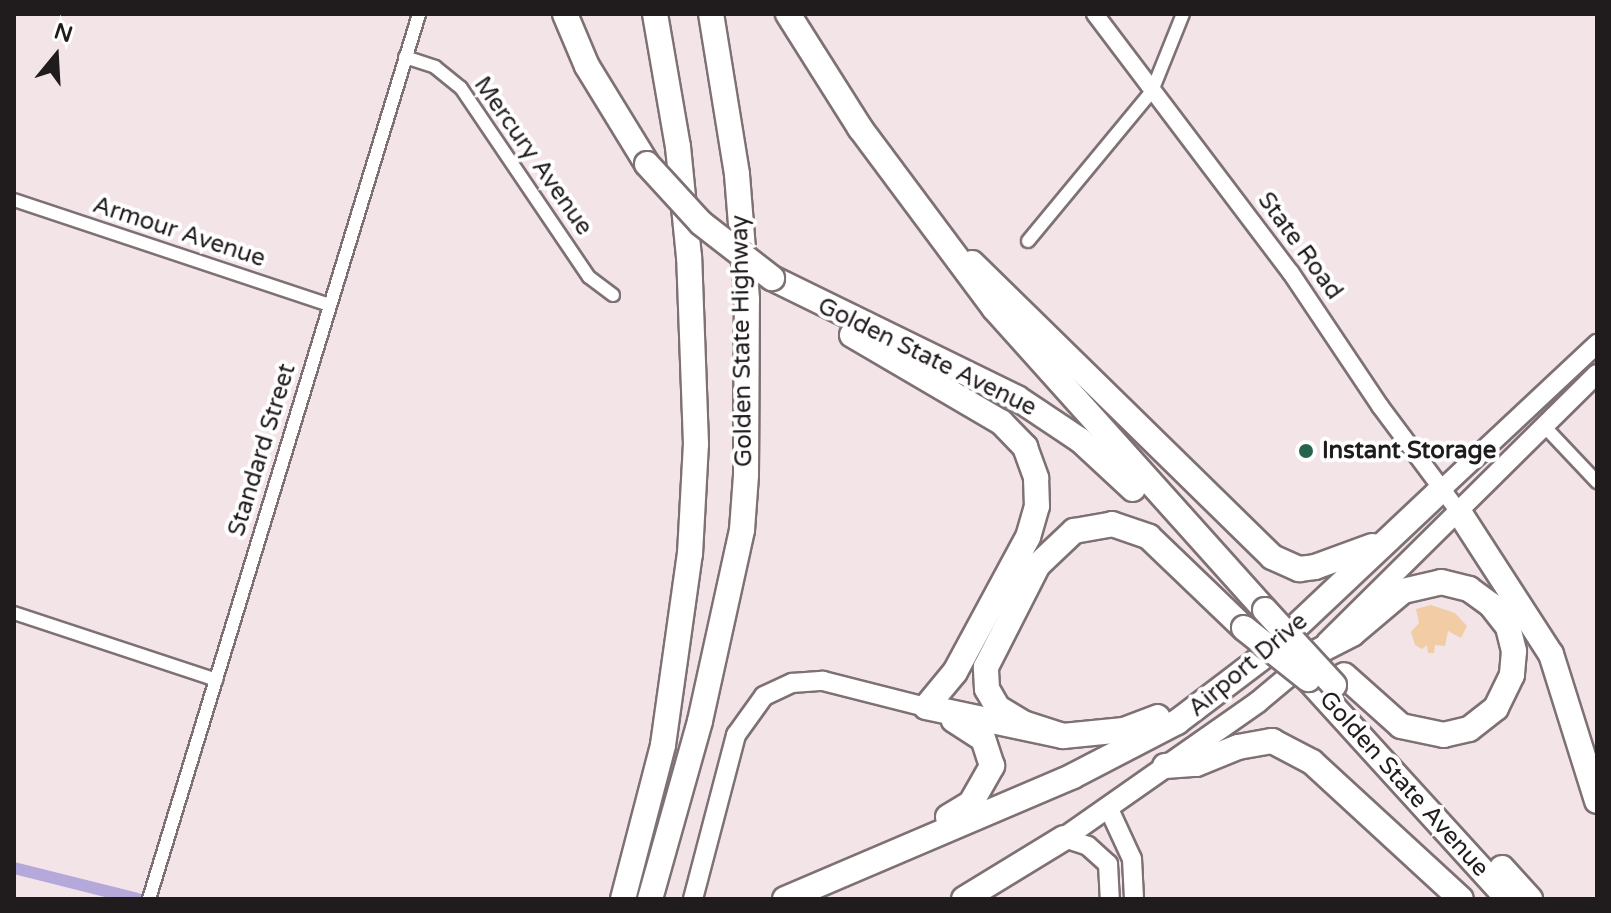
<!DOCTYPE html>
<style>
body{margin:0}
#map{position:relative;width:1611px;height:913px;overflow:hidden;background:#f3e4e8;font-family:"Varela Round",sans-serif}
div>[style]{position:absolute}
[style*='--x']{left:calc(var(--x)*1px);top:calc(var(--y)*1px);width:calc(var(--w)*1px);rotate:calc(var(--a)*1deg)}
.green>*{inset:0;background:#f2cca4}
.canal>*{height:12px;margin:-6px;padding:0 6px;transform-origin:6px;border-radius:6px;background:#b5a8da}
.roads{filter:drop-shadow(2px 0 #7e7174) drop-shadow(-2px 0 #7e7174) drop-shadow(0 2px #7e7174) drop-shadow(0 -2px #7e7174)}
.minor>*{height:12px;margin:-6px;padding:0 6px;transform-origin:6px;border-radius:6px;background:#fff}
.tertiary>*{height:16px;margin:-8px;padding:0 8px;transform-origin:8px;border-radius:8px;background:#fff}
.secondary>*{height:18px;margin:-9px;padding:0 9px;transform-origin:9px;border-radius:9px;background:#fff}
.primary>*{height:20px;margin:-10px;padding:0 10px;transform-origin:10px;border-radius:10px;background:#fff}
.motorway>*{height:24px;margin:-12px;padding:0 12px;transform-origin:12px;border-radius:12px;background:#fff}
.bridges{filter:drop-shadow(2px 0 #7e7174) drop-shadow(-2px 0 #7e7174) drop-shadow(0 2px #7e7174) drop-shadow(0 -2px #7e7174)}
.motorway-bridge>*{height:24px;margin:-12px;padding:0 12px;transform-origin:12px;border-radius:12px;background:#fff}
.dots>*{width:22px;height:22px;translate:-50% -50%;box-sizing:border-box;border:4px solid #fff;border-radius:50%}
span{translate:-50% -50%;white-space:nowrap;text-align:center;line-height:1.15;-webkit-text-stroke:8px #fff;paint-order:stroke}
.street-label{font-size:24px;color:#201b1c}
.poi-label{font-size:24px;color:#201b1c;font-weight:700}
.left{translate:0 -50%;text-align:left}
.frame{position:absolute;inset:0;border:16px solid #201b1c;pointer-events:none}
.north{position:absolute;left:16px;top:16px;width:80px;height:80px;-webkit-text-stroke:6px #fff;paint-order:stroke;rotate:18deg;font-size:22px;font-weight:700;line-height:32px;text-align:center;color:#201b1c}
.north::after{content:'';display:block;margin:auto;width:28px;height:36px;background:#201b1c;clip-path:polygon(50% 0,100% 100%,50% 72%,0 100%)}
</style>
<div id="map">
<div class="green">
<div style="clip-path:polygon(1431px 605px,1455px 613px,1467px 626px,1461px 638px,1448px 631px,1445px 646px,1435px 645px,1434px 653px,1428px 653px,1427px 645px,1422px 649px,1415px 645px,1411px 632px,1419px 623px,1416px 609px)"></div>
</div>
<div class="canal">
<div style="--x:14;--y:868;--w:127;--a:14.1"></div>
</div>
<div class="roads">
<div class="minor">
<div style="--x:405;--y:57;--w:32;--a:18"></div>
<div style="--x:435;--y:67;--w:33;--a:39"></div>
<div style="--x:461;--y:88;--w:228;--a:55.9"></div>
<div style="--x:589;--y:277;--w:30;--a:37"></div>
<div style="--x:14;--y:200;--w:332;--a:18.4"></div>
<div style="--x:1028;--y:241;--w:195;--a:-50.4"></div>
<div style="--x:1152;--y:91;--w:83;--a:-68.1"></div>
<div style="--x:1545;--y:427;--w:76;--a:46.6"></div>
<div style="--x:14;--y:613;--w:213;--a:18.3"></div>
<div style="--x:149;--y:899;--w:925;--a:-73.03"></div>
</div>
<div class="tertiary">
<div style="--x:1095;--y:14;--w:325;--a:52.9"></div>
<div style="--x:1291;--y:273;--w:160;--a:56.2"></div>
<div style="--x:1380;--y:406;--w:132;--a:53.3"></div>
</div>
<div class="secondary">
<div style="--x:1441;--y:490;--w:214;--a:-43.1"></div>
<div style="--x:1326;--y:642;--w:381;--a:-44.7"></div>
<div style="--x:1108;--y:807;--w:57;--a:65.2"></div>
<div style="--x:1132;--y:859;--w:40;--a:87.1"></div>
<div style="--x:1064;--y:838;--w:25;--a:18"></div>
<div style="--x:1088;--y:846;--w:27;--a:42"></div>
<div style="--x:1108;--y:864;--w:35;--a:87"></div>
<div style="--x:693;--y:899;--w:170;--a:-75.3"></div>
<div style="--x:736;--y:735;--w:48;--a:-54.3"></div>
<div style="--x:764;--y:696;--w:31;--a:-25"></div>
<div style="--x:792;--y:683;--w:31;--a:-4"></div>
<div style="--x:823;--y:681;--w:106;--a:14.2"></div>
</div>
<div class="primary">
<div style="--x:1064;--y:838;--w:237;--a:-35"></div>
<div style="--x:1258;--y:702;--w:65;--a:-40"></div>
</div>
<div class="motorway">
<div style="--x:565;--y:14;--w:56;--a:67.1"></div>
<div style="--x:587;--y:66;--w:115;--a:58.5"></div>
<div style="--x:788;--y:14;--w:135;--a:57.7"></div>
<div style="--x:860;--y:128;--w:224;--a:53.3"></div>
<div style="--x:994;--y:308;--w:406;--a:48.1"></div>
<div style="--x:972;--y:263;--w:420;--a:44.4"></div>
<div style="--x:1272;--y:557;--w:30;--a:24"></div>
<div style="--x:1299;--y:569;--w:16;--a:-7"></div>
<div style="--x:1315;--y:567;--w:61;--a:-20.2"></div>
<div style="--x:772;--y:278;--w:273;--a:26.1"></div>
<div style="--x:1017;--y:398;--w:76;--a:33.7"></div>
<div style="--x:1080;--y:440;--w:72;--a:42.8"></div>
<div style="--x:852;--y:335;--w:173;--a:30.3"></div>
<div style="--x:1001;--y:422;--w:35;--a:46"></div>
<div style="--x:1025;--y:447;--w:33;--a:70"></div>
<div style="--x:1036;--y:478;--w:28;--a:88"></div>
<div style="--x:1037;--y:506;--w:32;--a:106"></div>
<div style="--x:1028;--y:537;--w:153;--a:118.4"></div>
<div style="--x:955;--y:672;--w:45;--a:129.6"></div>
<div style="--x:1459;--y:512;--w:169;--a:57.1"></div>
<div style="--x:1551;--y:654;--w:154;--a:72.6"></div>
<div style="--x:1313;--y:654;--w:44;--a:-27.1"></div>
<div style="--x:1352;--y:634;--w:67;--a:-40.1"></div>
<div style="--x:1403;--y:591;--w:39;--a:-13"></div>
<div style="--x:1441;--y:582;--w:29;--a:14"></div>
<div style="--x:1469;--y:589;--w:27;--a:36"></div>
<div style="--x:1491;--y:605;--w:28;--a:52"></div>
<div style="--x:1508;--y:627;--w:25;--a:76"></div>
<div style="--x:1514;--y:651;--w:24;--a:95"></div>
<div style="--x:1512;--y:675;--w:37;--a:116"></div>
<div style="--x:1496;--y:708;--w:34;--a:142"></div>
<div style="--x:1469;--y:729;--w:26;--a:167"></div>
<div style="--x:1444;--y:735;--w:44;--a:-168.2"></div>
<div style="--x:1401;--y:726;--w:76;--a:-138.2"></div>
<div style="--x:1308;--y:679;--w:297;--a:47.7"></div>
<div style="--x:926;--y:707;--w:140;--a:12"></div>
<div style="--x:1063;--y:736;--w:61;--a:-5.6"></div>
<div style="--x:1124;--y:730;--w:36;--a:-21"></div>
<div style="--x:1063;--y:736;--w:40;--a:-162"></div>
<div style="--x:1025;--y:724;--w:31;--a:-149"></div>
<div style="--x:998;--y:708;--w:22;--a:-120"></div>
<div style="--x:987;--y:689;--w:22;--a:-93"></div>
<div style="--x:986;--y:667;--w:114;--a:-63"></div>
<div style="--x:1038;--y:565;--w:50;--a:-43.4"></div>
<div style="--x:1074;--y:531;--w:39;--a:-10"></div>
<div style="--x:1112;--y:524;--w:39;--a:19"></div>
<div style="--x:1149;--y:537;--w:132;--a:43.8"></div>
<div style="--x:1165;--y:766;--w:31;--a:-4"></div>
<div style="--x:1196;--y:764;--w:45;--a:-22"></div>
<div style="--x:1238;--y:747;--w:35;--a:-10"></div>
<div style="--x:1272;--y:741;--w:45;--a:27.7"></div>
<div style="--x:1312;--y:762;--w:202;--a:42.6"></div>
<div style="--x:948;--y:817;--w:27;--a:-31"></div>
<div style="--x:971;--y:803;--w:43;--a:-60.4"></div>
<div style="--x:992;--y:766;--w:28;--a:-108"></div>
<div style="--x:983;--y:739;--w:35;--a:-147"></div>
<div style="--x:1502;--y:868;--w:42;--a:47.9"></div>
<div style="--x:623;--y:899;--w:159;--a:-75.4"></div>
<div style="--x:663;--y:745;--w:193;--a:-82"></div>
<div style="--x:690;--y:554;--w:110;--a:-86.9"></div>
<div style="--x:696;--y:444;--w:187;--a:-92.1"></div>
<div style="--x:689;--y:257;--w:111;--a:-95.7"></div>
<div style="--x:678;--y:147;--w:135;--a:-99.8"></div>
<div style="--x:650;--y:899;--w:185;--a:-74.3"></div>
<div style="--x:700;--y:721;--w:196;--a:-77.6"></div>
<div style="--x:742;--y:530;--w:55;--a:-85.8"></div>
<div style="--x:746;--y:475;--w:176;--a:-89.7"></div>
<div style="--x:747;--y:299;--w:125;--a:-94.6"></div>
<div style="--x:737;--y:174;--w:162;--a:-99.2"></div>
<div style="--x:785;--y:899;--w:313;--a:-23.1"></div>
<div style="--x:1073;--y:776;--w:117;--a:-27.4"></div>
<div style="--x:1177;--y:722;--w:114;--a:-37.2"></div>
<div style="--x:1268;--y:653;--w:238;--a:-43.3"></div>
<div style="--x:964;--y:899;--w:117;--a:-31.4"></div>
</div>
</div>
<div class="bridges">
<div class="motorway-bridge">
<div style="--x:647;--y:164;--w:80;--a:47.5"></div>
<div style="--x:701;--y:223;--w:90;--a:37.8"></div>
<div style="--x:1265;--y:610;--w:102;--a:47.4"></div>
<div style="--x:1244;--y:628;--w:82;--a:38.6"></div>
</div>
</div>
<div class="dots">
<div style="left:1306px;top:451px;background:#28634d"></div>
</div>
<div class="street-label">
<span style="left:533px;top:156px;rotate:55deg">Mercury Avenue</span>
<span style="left:179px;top:232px;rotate:18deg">Armour Avenue</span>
<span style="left:1300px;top:246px;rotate:54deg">State Road</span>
<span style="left:742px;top:341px;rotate:-91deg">Golden State Highway</span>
<span style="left:927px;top:357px;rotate:26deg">Golden State Avenue</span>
<span style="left:262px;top:450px;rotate:-73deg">Standard Street</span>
<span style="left:1248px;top:665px;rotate:-40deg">Airport Drive</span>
<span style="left:1404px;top:784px;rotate:48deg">Golden State Avenue</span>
</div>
<div class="poi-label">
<span class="left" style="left:1322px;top:451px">Instant Storage</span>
</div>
<div class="frame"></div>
<div class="north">N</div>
</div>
